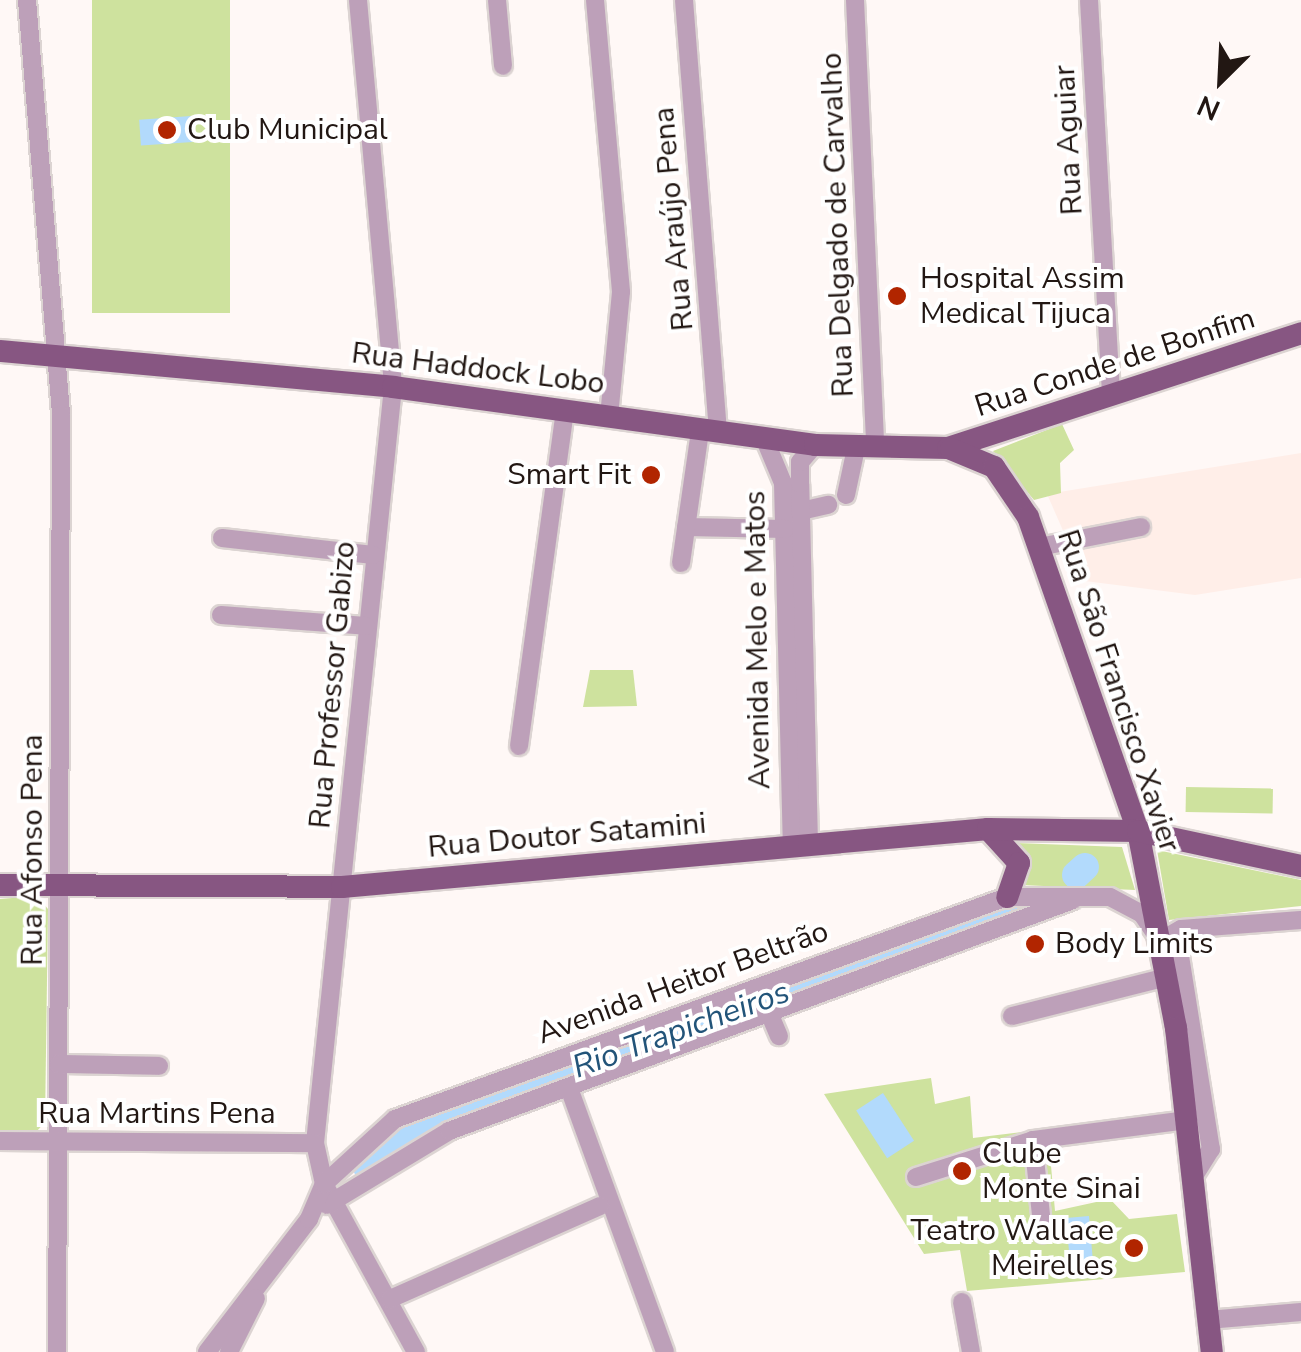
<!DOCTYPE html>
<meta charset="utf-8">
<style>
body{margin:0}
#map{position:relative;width:1301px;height:1352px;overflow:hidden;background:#fff8f6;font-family:"Nunito Sans",sans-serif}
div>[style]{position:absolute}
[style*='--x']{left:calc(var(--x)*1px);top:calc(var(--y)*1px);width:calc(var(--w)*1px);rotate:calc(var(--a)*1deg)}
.built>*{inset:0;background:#ffeee8}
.green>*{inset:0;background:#cee29e;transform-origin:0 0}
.water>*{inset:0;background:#b2dafc;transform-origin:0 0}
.river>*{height:28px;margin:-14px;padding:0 14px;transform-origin:14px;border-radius:14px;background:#b2dafc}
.roads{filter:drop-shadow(2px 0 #dcd4d2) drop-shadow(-2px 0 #dcd4d2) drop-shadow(0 2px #dcd4d2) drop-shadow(0 -2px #dcd4d2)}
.minor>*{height:18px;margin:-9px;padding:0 9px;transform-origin:9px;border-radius:9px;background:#bda0b9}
.major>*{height:22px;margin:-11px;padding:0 11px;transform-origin:11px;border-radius:11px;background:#875682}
.dots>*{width:28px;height:28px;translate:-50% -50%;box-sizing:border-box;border:5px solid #fff;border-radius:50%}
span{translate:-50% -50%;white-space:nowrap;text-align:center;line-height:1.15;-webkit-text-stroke:8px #fff;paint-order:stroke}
.poi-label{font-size:30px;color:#221713}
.left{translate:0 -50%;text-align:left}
.right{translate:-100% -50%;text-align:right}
.street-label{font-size:30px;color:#221713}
.water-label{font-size:32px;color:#225479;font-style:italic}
.north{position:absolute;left:1171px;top:30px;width:100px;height:100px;-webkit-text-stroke:8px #fff;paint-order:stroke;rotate:204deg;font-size:28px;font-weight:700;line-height:40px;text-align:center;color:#221713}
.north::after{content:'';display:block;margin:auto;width:35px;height:45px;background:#221713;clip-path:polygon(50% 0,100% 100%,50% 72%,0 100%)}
</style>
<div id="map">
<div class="built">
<div style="clip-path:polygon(1301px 453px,1301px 578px,1195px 595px,1085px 581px,1047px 494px)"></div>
</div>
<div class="green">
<div style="left:92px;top:0;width:138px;height:313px"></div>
<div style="clip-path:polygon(1062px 424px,1074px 450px,1060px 463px,1061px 493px,1034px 500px,993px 451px)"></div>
<div style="clip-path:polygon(590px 670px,633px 670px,637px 706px,583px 707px)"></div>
<div style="left:1186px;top:787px;width:87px;height:25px;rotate:1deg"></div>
<div style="clip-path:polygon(1015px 843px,1122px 847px,1135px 890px,1021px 885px)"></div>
<div style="clip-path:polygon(1157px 850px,1301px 880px,1301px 906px,1169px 920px)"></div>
<div style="clip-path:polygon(37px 896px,48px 909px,45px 1122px,37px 1131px,0 1130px,0 899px)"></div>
<div style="clip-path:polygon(931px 1078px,935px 1104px,970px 1096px,973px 1138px,1157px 1115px,1159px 1130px,1049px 1143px,1055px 1211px,1110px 1199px,1129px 1219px,1177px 1214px,1185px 1272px,967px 1291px,960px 1250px,924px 1254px,824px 1094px)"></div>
</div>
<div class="water">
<div style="left:191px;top:116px;width:26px;height:52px;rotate:86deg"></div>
<div style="left:883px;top:1093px;width:57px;height:32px;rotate:57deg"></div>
<div style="left:1089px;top:1216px;width:55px;height:23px;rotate:85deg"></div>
</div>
<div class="river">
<div style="--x:1076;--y:875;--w:12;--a:-42"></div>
<div style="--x:367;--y:1167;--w:28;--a:-55"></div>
<div style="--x:383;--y:1144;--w:34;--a:-27"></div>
<div style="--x:413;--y:1129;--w:633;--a:-20.24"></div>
</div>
<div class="roads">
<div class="minor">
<div style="--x:27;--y:0;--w:416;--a:85.3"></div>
<div style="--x:61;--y:415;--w:937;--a:90.24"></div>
<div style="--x:358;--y:0;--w:389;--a:84.8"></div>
<div style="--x:393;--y:387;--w:760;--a:95.89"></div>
<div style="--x:315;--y:1143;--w:42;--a:77.6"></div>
<div style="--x:324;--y:1184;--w:192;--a:61.3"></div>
<div style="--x:497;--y:0;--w:66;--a:84.8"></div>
<div style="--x:595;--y:0;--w:293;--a:84.9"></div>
<div style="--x:621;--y:292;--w:125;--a:95.5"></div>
<div style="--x:684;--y:0;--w:434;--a:85.5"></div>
<div style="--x:855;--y:0;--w:448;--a:87.4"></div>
<div style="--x:1089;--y:0;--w:397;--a:86.8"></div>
<div style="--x:765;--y:440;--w:47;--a:67.3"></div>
<div style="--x:783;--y:483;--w:361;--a:88.6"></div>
<div style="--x:846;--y:495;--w:48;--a:-78"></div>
<div style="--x:801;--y:511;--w:28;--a:-13"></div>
<div style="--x:686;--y:527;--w:99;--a:1.2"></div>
<div style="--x:222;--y:538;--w:152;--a:6.4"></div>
<div style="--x:1039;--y:547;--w:104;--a:-11.1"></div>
<div style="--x:681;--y:563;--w:133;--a:-81.8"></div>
<div style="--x:221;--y:615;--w:145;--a:4.3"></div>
<div style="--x:519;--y:746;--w:339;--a:-82.2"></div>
<div style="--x:809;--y:843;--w:359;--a:-91.4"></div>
<div style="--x:800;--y:484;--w:22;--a:-90"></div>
<div style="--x:800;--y:462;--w:23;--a:-49"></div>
<div style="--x:1179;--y:950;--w:202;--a:80.9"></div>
<div style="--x:1211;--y:1149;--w:34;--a:122"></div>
<div style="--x:770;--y:1015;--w:23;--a:67"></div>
<div style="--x:1012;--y:1016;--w:160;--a:-14.1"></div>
<div style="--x:59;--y:1064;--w:100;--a:1.1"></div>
<div style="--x:569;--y:1088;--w:281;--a:70"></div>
<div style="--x:1033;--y:1140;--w:94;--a:83.9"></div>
<div style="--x:0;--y:1141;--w:315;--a:0.4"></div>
<div style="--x:916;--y:1177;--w:123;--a:-17.5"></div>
<div style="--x:1033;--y:1140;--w:154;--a:-7.4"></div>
<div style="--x:327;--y:1205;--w:143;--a:-31.2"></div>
<div style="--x:449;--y:1131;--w:665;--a:-20.31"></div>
<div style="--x:390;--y:1299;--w:230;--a:-23.9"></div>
<div style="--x:962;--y:1302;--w:51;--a:79.8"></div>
<div style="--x:1208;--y:1320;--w:93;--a:-4.9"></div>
<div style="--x:207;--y:1352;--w:168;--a:-52.5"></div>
<div style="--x:309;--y:1219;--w:38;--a:-67"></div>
<div style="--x:324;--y:1184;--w:96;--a:-42.5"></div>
<div style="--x:395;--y:1119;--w:651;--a:-19.94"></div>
<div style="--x:1007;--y:897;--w:103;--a:0"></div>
<div style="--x:1110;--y:897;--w:36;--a:28"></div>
<div style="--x:1142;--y:914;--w:32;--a:56"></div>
<div style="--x:1160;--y:941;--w:24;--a:-30"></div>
<div style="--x:1181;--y:929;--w:120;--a:-4.3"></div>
<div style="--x:229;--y:1352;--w:60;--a:-63.4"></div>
</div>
<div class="major">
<div style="--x:0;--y:351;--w:395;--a:5.2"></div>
<div style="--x:393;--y:387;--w:426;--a:7.8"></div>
<div style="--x:815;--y:445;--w:133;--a:1.3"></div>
<div style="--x:948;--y:448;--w:371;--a:-18"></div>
<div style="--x:951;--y:449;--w:47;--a:22.7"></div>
<div style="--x:994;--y:467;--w:60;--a:55.8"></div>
<div style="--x:1028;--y:517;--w:333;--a:70.7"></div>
<div style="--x:1138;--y:831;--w:201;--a:79.1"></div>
<div style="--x:1176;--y:1028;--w:326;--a:83.7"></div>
<div style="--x:988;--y:829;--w:46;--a:47.6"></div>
<div style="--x:1019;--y:863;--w:36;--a:109"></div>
<div style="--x:0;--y:885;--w:342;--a:0.3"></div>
<div style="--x:342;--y:887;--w:649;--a:-5.13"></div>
<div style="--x:988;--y:829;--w:150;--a:0.8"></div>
<div style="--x:1138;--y:831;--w:167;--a:12.1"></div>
</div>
</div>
<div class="dots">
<div style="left:167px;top:130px;background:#b12500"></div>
<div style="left:897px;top:296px;background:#b12500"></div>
<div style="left:651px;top:475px;background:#b12500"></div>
<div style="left:1035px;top:944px;background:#b12500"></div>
<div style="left:962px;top:1171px;background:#b12500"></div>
<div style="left:1134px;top:1248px;background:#b12500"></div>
</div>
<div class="poi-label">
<span class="left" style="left:187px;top:130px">Club Municipal</span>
<span class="left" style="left:920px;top:296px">Hospital Assim<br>Medical Tijuca</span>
<span class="right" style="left:631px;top:475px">Smart Fit</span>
<span class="left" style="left:1055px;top:944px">Body Limits</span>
<span class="left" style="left:982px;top:1171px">Clube<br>Monte Sinai</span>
<span class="right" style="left:1114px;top:1248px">Teatro Wallace<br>Meirelles</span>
</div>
<div class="street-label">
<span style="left:1069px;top:140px;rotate:-93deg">Rua Aguiar</span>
<span style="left:674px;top:219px;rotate:-95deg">Rua Araújo Pena</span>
<span style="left:838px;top:225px;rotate:-92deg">Rua Delgado de Carvalho</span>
<span style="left:1115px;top:363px;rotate:-18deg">Rua Conde de Bonfim</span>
<span style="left:478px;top:369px;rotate:7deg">Rua Haddock Lobo</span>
<span style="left:758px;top:640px;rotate:-91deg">Avenida Melo e Matos</span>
<span style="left:333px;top:685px;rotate:-85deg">Rua Professor Gabizo</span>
<span style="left:1118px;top:691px;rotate:72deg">Rua São Francisco Xavier</span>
<span style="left:567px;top:836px;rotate:-5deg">Rua Doutor Satamini</span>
<span style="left:33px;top:850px;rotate:-90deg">Rua Afonso Pena</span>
<span style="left:683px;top:983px;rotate:-20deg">Avenida Heitor Beltrão</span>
<span style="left:157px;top:1114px">Rua Martins Pena</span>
</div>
<div class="water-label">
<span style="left:681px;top:1030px;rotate:-20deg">Rio Trapicheiros</span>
</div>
<div class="north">N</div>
</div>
